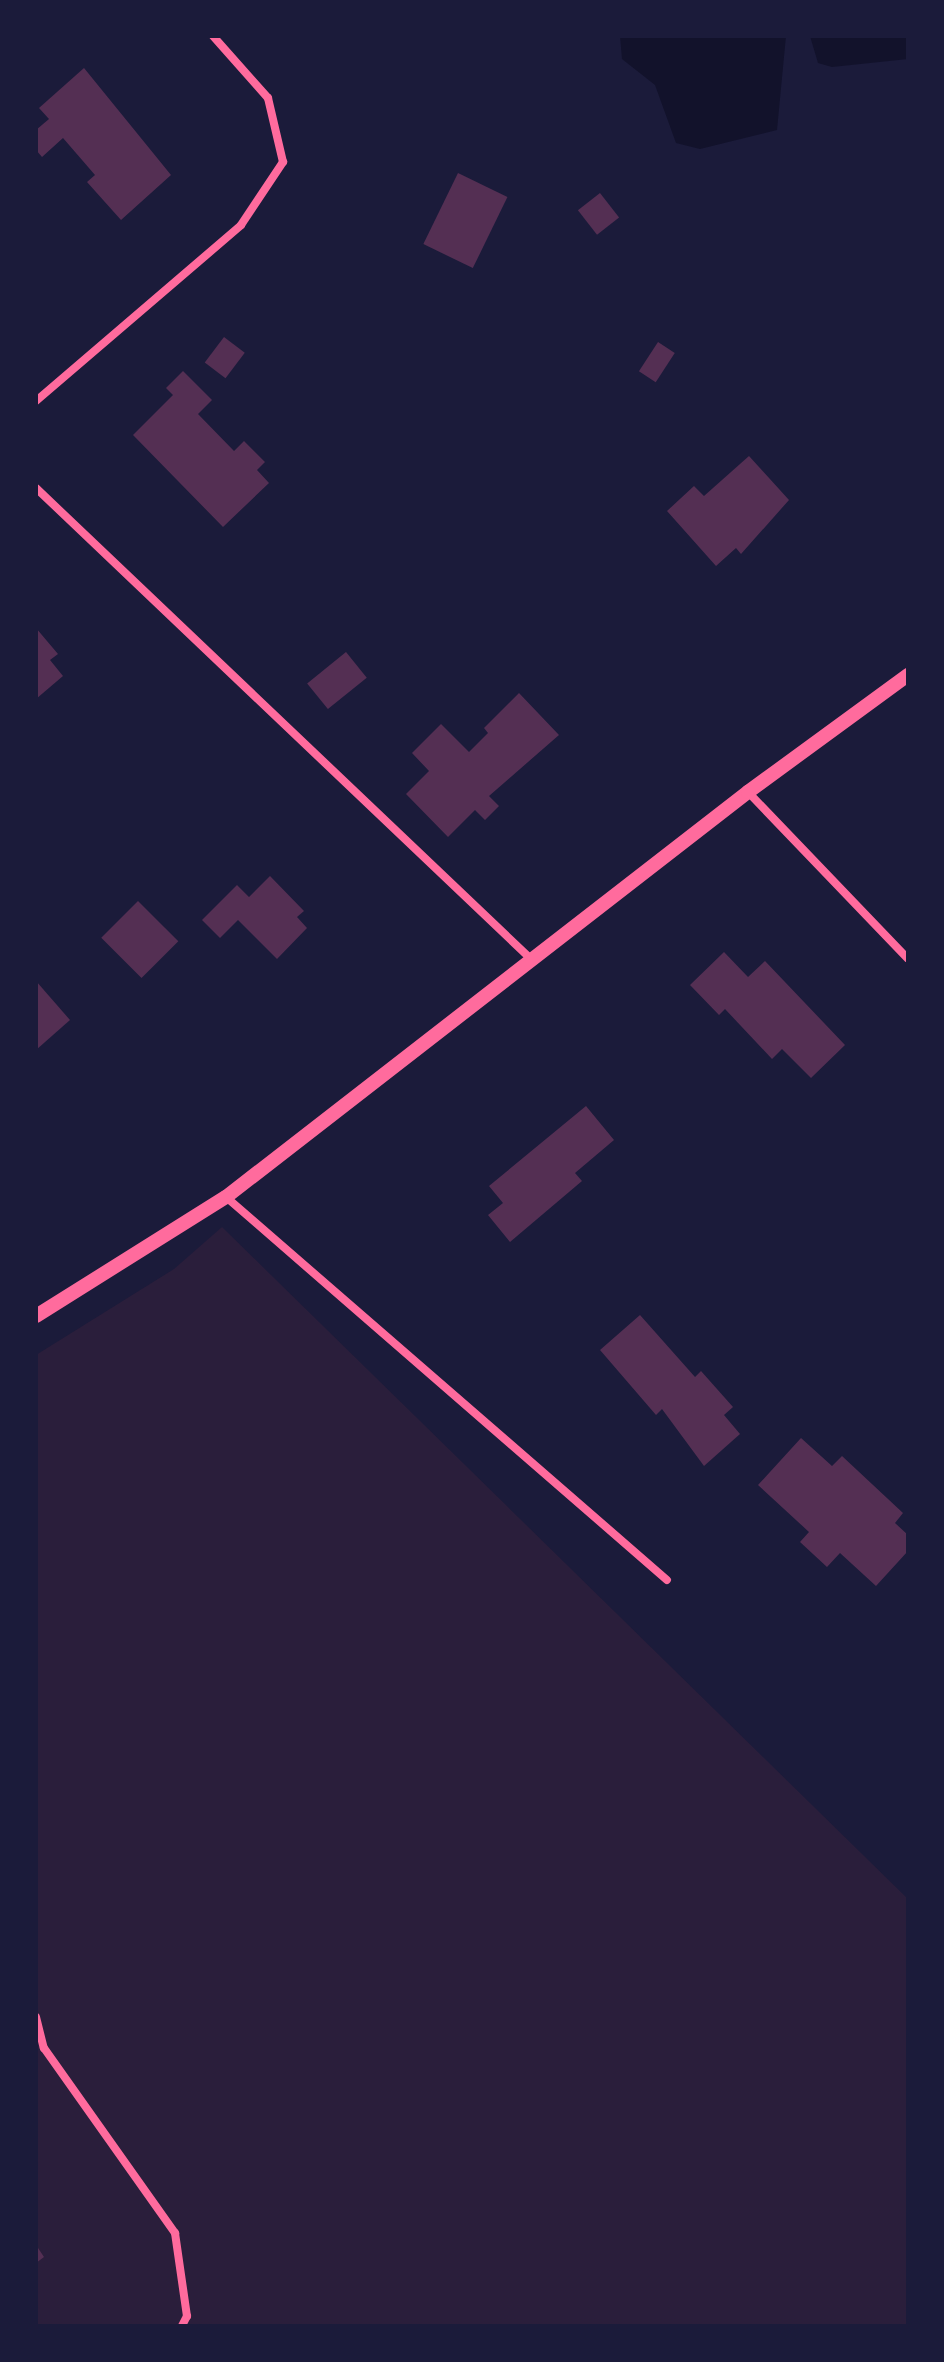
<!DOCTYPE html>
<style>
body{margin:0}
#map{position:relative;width:944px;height:2362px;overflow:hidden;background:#1b1b3a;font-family:"Golos Text",sans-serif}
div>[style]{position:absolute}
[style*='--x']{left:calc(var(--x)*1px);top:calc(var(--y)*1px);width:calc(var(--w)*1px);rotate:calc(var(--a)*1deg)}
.green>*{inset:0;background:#2a1e3b}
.water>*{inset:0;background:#12122b}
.building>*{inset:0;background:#542f53;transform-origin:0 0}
.minor>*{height:8px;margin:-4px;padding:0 4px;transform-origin:4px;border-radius:4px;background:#ff6b9d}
.tertiary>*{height:14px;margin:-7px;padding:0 7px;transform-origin:7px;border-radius:7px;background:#ff6b9d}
span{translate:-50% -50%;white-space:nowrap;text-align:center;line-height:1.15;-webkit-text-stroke:6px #1b1b3a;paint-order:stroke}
.frame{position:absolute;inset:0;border:38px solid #1b1b3a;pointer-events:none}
</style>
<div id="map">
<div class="green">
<div style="clip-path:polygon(222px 1227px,908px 1899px,908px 2326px,36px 2326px,36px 1355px,174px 1269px)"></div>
</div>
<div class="water">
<div style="clip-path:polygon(620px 36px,786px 36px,777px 130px,700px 149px,676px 143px,655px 85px,622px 59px)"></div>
<div style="clip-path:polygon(810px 36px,908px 36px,908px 59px,832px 67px,818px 63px)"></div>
</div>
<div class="building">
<div style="clip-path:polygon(84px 68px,171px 175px,121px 220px,87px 182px,95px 175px,63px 138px,42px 157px,36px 150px,36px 130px,49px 119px,39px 108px)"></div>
<div style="left:458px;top:173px;width:55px;height:79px;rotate:26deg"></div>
<div style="left:600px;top:193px;width:31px;height:28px;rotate:52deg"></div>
<div style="left:224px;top:337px;width:26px;height:32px;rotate:37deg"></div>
<div style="left:658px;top:342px;width:20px;height:35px;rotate:33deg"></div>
<div style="clip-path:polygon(183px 371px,212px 400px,198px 414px,234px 451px,244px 441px,265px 462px,257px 470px,269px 483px,223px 527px,133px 435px,173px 395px,166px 388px)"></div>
<div style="clip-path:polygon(749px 456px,789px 500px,741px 554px,736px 548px,716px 566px,667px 511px,694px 486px,704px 496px)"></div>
<div style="clip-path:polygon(36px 628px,58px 654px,50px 660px,63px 676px,36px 699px)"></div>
<div style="left:346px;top:652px;width:33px;height:50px;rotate:51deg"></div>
<div style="clip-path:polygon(519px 693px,559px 735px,489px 796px,499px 806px,485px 820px,475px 810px,448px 837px,406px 794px,429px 771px,412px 753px,441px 724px,469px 752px,488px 733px,484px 728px)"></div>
<div style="clip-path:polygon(270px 876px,304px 911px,297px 917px,307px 928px,277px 959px,238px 920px,220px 938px,202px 920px,237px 885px,249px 897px)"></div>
<div style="left:138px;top:901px;width:57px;height:52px;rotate:45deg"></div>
<div style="clip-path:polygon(724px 952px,748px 977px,765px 961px,845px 1045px,811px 1078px,782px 1049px,772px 1059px,725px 1009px,719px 1015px,690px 985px)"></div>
<div style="clip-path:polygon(36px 981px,70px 1020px,36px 1050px)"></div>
<div style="clip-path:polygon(586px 1106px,614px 1140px,575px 1173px,582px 1181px,510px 1242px,488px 1215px,503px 1203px,489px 1186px)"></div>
<div style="clip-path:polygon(640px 1315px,695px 1377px,701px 1371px,733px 1407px,724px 1415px,740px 1434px,704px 1466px,662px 1409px,656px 1415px,600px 1350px)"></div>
<div style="clip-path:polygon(801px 1438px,832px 1466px,842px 1456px,903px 1513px,895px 1523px,908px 1535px,908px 1551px,876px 1586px,840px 1553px,827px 1567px,800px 1542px,809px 1532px,758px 1485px)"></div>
<div style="clip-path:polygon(36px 2245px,44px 2257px,36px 2263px)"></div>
</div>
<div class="minor">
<div style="--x:36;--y:401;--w:270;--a:-40.6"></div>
<div style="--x:241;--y:225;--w:76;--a:-56.3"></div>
<div style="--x:283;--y:162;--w:66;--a:-103.2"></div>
<div style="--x:268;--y:98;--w:83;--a:-131.6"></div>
<div style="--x:36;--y:488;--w:686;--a:43.58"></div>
<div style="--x:748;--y:792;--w:231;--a:46.2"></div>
<div style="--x:226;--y:1197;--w:584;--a:40.97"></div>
<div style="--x:36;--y:2017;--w:32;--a:76"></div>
<div style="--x:44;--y:2048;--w:227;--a:54.7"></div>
<div style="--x:175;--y:2233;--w:84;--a:81.8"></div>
<div style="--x:187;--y:2316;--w:11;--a:117"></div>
</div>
<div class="tertiary">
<div style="--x:36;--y:1316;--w:224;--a:-32.1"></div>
<div style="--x:226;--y:1197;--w:661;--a:-37.81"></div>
<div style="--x:748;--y:792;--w:198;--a:-36.2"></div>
</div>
<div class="frame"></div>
</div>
